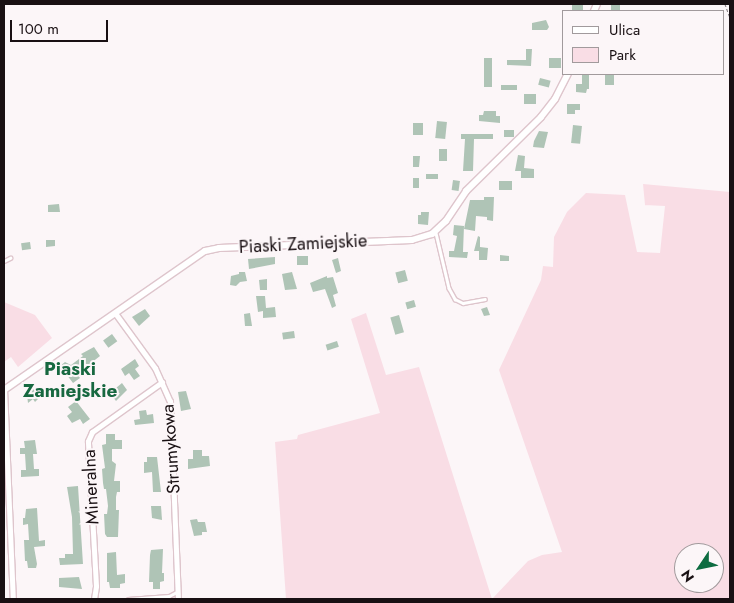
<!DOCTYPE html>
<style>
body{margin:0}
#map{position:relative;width:734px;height:603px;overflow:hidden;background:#fcf6f8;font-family:Jost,sans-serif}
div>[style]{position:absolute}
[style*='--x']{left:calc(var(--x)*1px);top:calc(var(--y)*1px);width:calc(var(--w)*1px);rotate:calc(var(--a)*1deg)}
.green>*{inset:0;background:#f9dde5}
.building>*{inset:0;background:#afc4b6;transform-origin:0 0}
.path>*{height:1px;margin-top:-0.5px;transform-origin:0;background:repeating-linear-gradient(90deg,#837b7d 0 2.5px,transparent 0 5px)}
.roads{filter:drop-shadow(1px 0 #dec5cc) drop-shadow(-1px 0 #dec5cc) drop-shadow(0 1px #dec5cc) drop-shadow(0 -1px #dec5cc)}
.service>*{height:2.5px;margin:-1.25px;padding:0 1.25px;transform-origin:1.25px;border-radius:1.25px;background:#fff}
.minor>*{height:5px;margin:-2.5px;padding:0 2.5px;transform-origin:2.5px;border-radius:2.5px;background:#fff}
.tertiary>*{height:6px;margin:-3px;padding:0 3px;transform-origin:3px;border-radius:3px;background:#fff}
span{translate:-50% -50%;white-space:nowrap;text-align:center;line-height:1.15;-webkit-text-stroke:4px #fcf6f8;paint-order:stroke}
.street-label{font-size:18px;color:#191013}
.neighbourhood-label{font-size:19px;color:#176840;font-weight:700}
.frame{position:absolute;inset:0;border:5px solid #191013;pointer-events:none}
.legend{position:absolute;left:562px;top:10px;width:162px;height:65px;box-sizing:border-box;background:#fcf6f8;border:1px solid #a19a9c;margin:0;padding:6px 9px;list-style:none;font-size:15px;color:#191013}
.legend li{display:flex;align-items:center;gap:10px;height:25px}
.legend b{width:25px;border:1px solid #a19a9c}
.north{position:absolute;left:674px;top:543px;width:50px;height:50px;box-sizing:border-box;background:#fcf6f8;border:1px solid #a19a9c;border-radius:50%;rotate:236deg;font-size:14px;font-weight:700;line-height:20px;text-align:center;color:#191013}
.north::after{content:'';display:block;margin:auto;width:18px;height:22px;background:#0e6c41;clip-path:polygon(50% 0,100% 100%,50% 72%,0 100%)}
.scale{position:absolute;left:10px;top:20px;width:98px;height:22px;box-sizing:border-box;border:2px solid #191013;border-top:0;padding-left:6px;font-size:15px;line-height:18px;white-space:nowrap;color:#191013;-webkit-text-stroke:4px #fcf6f8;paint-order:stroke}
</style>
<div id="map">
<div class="green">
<div style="clip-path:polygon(evenodd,643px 184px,730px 192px,730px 599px,286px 599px,275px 442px,297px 439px,298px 435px,380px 413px,351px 319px,366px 313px,386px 375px,419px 367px,492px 599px,528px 561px,542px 555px,562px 552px,499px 370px,541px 280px,543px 266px,553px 267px,554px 237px,567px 212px,586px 193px,625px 195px,637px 252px,660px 253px,665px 206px,645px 205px,643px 184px,684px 553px,714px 553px,714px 583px,684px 583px,684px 553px)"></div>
<div style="clip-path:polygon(4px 302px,35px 315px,52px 338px,18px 367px,11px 357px,4px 362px)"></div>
</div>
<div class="building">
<div style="left:572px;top:4px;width:11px;height:7px"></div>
<div style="left:611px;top:4px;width:9px;height:7px"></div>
<div style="clip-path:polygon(546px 20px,549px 27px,547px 30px,532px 30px,532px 23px)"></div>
<div style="clip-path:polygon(526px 49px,532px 49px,531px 66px,507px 65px,507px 60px,526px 60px)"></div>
<div style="left:484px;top:58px;width:8px;height:29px"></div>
<div style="left:549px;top:58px;width:12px;height:10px"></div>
<div style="clip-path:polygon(582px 74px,589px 74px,589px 89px,587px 89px,586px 93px,576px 92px,576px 84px,582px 84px)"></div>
<div style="left:605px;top:74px;width:9px;height:11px"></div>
<div style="left:540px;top:78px;width:11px;height:7px;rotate:15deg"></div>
<div style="left:501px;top:85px;width:16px;height:5px"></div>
<div style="left:524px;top:94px;width:12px;height:10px"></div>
<div style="clip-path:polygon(567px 104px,580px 104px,580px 110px,575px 110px,575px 114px,567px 114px)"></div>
<div style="clip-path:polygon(484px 111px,496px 111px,496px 116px,500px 116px,500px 123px,479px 121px,479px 115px,483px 115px)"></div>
<div style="left:437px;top:121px;width:10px;height:17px;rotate:6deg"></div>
<div style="left:413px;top:123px;width:10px;height:12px"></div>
<div style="left:573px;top:125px;width:9px;height:18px;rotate:6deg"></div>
<div style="left:504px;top:130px;width:10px;height:7px"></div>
<div style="clip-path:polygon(539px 131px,548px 132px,544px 148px,533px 147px,534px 141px)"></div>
<div style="clip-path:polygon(461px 134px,493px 134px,493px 139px,474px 139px,473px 171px,463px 171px,465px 139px,461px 139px)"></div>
<div style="left:439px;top:149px;width:8px;height:12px"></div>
<div style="clip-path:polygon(518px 155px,525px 156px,524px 168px,534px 169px,534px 178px,521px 178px,521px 171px,515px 171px)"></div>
<div style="clip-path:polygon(413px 156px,420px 156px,419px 167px,413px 167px)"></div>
<div style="left:426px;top:174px;width:12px;height:5px"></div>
<div style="left:413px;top:178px;width:6px;height:10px"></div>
<div style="left:453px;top:180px;width:7px;height:10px;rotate:8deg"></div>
<div style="left:499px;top:181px;width:13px;height:9px"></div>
<div style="clip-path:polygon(484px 197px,494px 197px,493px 221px,487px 220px,487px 217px,476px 216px,475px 231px,464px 229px,470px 200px,484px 200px)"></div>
<div style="clip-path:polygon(59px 204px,60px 212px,48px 212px,48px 205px)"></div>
<div style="clip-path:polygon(421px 212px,429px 212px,428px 225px,418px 224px,418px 215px,421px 215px)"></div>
<div style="clip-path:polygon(454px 225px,464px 226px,463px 252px,468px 252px,467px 258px,449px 257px,449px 251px,454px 251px,457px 236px,453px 235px)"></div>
<div style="clip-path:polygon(478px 236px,480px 237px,480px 247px,488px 248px,487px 260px,479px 260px,479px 251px,474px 251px)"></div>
<div style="clip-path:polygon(46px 240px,55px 240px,55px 246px,46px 247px)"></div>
<div style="left:30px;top:242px;width:7px;height:9px;rotate:82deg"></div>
<div style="clip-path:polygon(500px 255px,509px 256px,509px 261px,500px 261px)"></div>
<div style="left:297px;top:256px;width:11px;height:9px"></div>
<div style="clip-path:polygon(275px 257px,275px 264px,249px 269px,248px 259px)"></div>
<div style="clip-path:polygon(338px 258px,341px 271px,336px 273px,332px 260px)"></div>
<div style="left:405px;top:270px;width:11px;height:10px;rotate:75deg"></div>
<div style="clip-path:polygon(239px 272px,245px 272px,247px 281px,240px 282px,236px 286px,230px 285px,231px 276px,239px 274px)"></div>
<div style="clip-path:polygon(292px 272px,297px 289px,285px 290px,282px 274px)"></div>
<div style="clip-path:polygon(327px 276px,327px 278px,333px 277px,338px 293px,333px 295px,336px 306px,332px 308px,325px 289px,313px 292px,310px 283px)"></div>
<div style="clip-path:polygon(267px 279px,267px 290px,260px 290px,259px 280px)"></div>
<div style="clip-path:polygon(256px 296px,265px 296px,266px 308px,275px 307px,276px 317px,263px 318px,263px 311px,258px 312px)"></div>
<div style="left:414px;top:300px;width:7px;height:9px;rotate:74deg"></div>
<div style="clip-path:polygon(487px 307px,490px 315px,484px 316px,481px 309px)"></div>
<div style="clip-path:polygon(145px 309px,150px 316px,139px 326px,132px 317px)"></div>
<div style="clip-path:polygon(250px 313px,252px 326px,245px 326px,244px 314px)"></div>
<div style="left:399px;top:315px;width:18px;height:9px;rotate:74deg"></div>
<div style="left:294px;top:331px;width:7px;height:12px;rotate:82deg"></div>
<div style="left:112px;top:334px;width:9px;height:11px;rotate:54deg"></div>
<div style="left:337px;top:341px;width:6px;height:12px;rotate:72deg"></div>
<div style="clip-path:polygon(94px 347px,100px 356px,77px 374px,80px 378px,73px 383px,60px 366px,65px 362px,71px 365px,83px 356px,81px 354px)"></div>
<div style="clip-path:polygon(135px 359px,139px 366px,135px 369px,140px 376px,134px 380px,129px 373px,125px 376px,121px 369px)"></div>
<div style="clip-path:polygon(122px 383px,127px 390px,116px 401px,110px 393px)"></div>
<div style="clip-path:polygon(33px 388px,35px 391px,39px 388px,43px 394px,35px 402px,33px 399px,28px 403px,27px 395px)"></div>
<div style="clip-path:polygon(186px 391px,191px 409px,181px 411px,178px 392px)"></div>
<div style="clip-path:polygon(76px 401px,90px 419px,83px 424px,80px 419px,72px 423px,67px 416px,72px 412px,68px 407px)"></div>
<div style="clip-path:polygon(146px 410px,147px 415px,153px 414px,154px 423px,135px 425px,134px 420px,140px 419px,139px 411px)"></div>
<div style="clip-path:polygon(106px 434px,115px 434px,115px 440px,122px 440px,122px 449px,112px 449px,112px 461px,116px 464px,114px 481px,120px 481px,120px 492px,117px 492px,116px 497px,116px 510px,119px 510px,118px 537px,107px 537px,105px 534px,104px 514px,107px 514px,108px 506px,106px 489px,104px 489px,103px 483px,102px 469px,105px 468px,102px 445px,106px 444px)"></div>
<div style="clip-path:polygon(35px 440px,37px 454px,33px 454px,34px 469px,39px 469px,39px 476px,21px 477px,21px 470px,26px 470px,25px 454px,20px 454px,20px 448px,25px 448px,24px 441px)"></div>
<div style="clip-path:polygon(193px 450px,202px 450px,202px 456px,209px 456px,210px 466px,188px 469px,188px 459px,193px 459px)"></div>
<div style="clip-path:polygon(147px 457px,157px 457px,161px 492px,153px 492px,152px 472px,144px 473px,144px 462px,147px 462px)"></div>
<div style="clip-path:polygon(78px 486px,83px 564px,60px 565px,59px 558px,65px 558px,65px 554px,73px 554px,72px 517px,67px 487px)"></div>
<div style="clip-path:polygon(151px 506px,161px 506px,162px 520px,152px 518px)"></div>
<div style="clip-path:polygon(37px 508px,39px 541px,45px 540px,45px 546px,34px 547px,37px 564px,36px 568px,28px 568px,27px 561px,25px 561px,24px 540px,29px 540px,28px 524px,23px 525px,23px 518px,25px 518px,26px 509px)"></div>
<div style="clip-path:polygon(197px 519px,198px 522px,205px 522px,207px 532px,202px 532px,202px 535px,194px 536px,190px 520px)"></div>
<div style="clip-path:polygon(163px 549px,162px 573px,164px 573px,164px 581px,160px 582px,160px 589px,153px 589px,153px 582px,149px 582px,150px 555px,151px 550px)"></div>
<div style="clip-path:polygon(116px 552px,117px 575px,125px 574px,125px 583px,120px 584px,120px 588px,110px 588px,109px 582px,107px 582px,107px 553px)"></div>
<div style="clip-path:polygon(79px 577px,82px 589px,59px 587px,59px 578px)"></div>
</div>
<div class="path">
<div style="--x:725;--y:4;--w:15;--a:70"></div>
</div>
<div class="roads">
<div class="service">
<div style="--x:436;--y:233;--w:57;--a:76.7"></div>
<div style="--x:449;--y:288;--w:13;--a:61"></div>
<div style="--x:455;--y:299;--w:9;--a:27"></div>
<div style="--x:463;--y:303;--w:22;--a:-10"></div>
<div style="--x:4;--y:261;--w:7;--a:-27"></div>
<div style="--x:128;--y:599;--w:41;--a:-4.2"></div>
<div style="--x:169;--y:596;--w:9;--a:-27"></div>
</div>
<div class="minor">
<div style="--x:115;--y:313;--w:68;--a:54"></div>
<div style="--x:155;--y:368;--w:36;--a:66"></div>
<div style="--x:170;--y:401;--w:198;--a:87.7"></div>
<div style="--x:4;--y:388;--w:211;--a:87.6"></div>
<div style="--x:94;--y:599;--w:13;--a:-81"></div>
<div style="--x:96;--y:586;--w:145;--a:-93.2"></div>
<div style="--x:88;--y:441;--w:10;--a:-66"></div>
<div style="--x:92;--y:432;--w:86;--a:-35.5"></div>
</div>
<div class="tertiary">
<div style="--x:594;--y:11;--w:8;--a:-67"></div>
<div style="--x:4;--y:390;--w:244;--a:-34.7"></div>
<div style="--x:205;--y:251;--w:14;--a:-12"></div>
<div style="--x:219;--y:248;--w:193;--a:-2.4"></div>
<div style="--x:412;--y:240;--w:21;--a:-17"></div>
<div style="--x:432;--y:234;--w:19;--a:-43"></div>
<div style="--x:446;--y:221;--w:36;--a:-56"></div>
<div style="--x:466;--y:191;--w:105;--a:-44.6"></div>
<div style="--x:541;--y:117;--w:23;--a:-52"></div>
<div style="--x:555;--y:99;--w:28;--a:-63"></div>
</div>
</div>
<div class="street-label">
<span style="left:303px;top:244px;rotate:-3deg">Piaski Zamiejskie</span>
<span style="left:171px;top:449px;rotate:-94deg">Strumykowa</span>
<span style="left:91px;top:487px;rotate:-93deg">Mineralna</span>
</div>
<div class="neighbourhood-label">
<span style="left:70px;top:380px">Piaski<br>Zamiejskie</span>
</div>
<div class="frame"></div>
<ul class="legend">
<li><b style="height:6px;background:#fff"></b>Ulica</li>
<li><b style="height:14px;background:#f9dde5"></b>Park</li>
</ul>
<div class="north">N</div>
<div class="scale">100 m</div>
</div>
